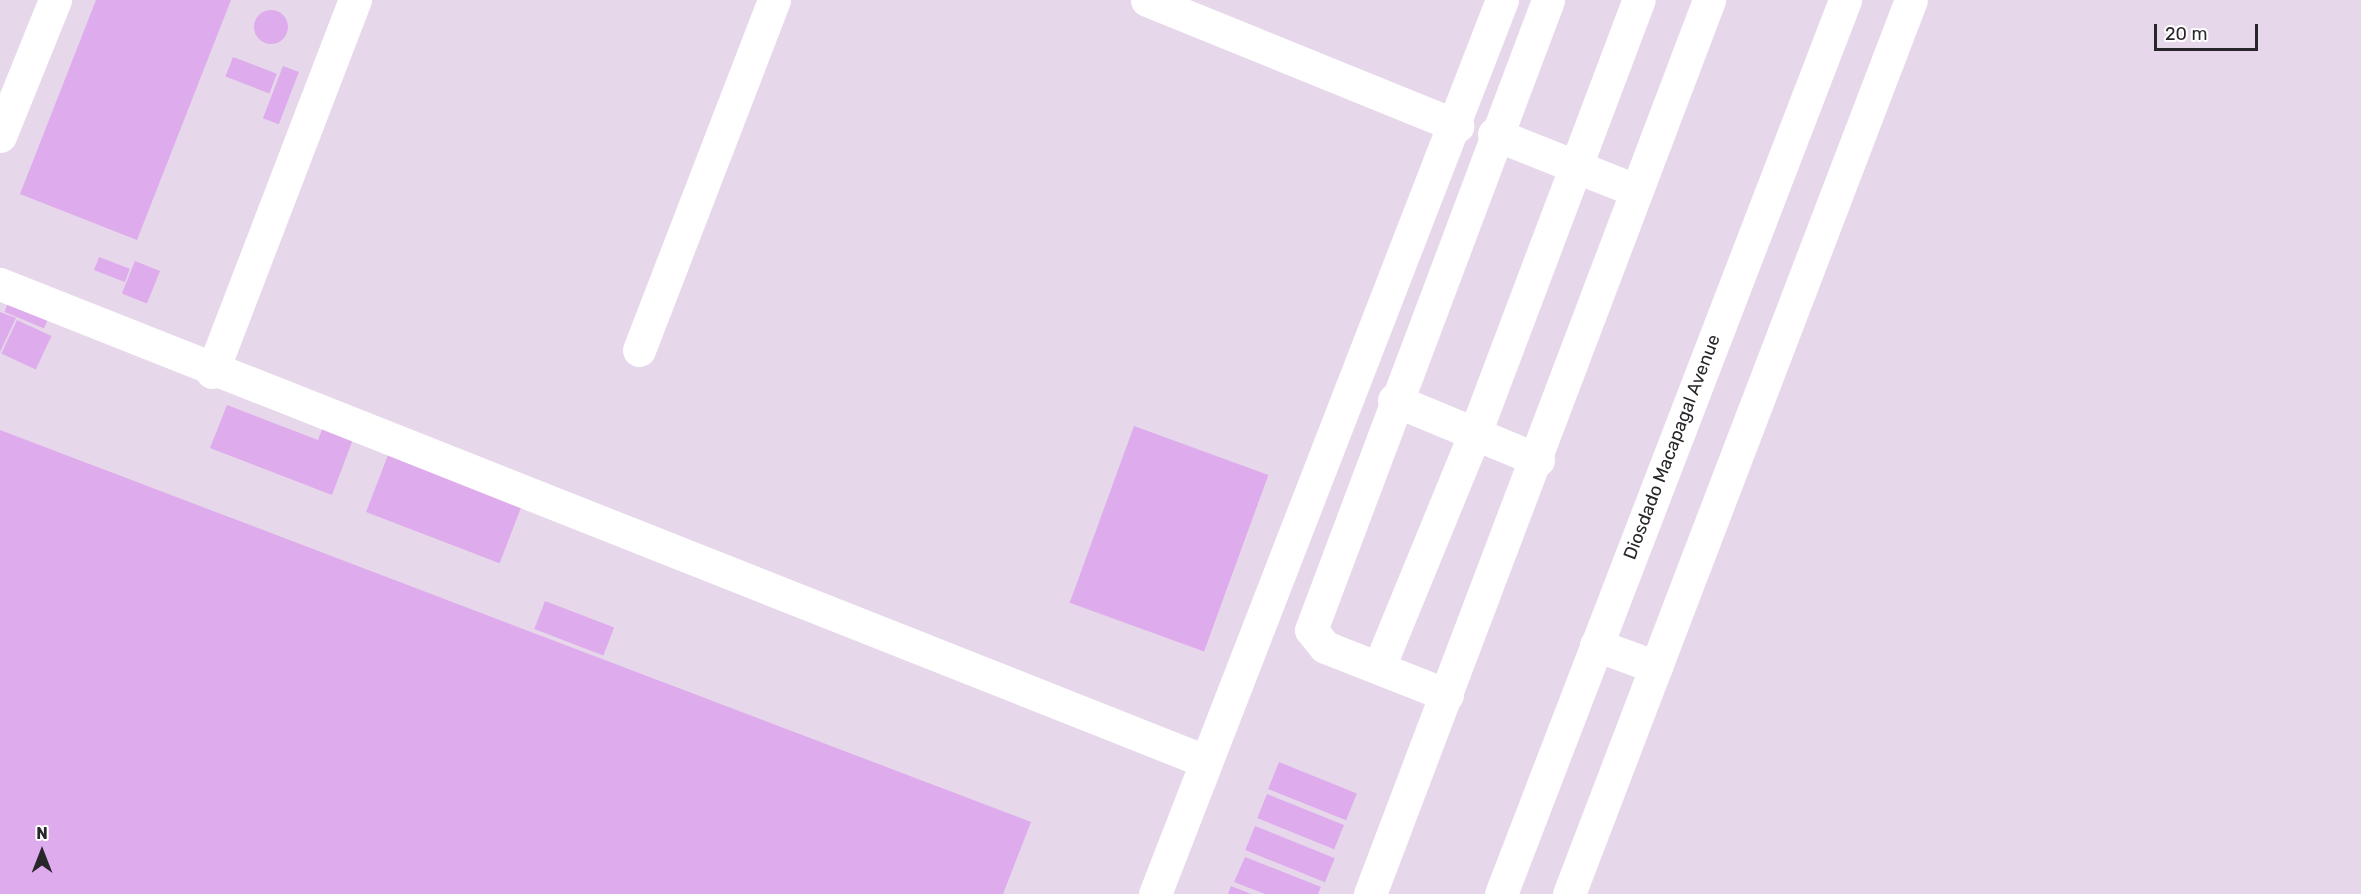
<!DOCTYPE html>
<style>
body{margin:0}
#map{position:relative;width:2361px;height:894px;overflow:hidden;background:#f0e6f3;font-family:Rubik,sans-serif}
div>[style]{position:absolute}
[style*='--x']{left:calc(var(--x)*1px);top:calc(var(--y)*1px);width:calc(var(--w)*1px);rotate:calc(var(--a)*1deg)}
.built>*{inset:0;background:#e6d7ea;transform-origin:0 0}
.building>*{inset:0;background:#deacec;transform-origin:0 0}
.round{border-radius:50%}
.minor>*{height:33px;margin:-16.5px;padding:0 16.5px;transform-origin:16.5px;border-radius:16.5px;background:#fff}
.major>*{height:33px;margin:-16.5px;padding:0 16.5px;transform-origin:16.5px;border-radius:16.5px;background:#fff}
span{translate:-50% -50%;white-space:nowrap;text-align:center;line-height:1.15;-webkit-text-stroke:6px #fff;paint-order:stroke}
.street-label{font-size:18px;color:#29262b}
.north{position:absolute;left:12px;top:822px;width:60px;height:60px;-webkit-text-stroke:4px #fff;paint-order:stroke;rotate:0deg;font-size:16px;font-weight:700;line-height:24px;text-align:center;color:#29262b}
.north::after{content:'';display:block;margin:auto;width:21px;height:27px;background:#29262b;clip-path:polygon(50% 0,100% 100%,50% 72%,0 100%)}
.scale{position:absolute;left:2154px;top:24px;width:104px;height:27px;box-sizing:border-box;border:3px solid #29262b;border-top:0;padding-left:8px;font-size:18px;line-height:21px;white-space:nowrap;color:#29262b;-webkit-text-stroke:4px #fff;paint-order:stroke}
</style>
<div id="map">
<div class="built">
<div style="left:0;top:0;width:2361px;height:894px"></div>
</div>
<div class="building">
<div style="clip-path:polygon(96px 0,231px 0,137px 240px,20px 194px)"></div>
<div class="round" style="left:254px;top:10px;width:34px;height:34px"></div>
<div style="left:233px;top:57px;width:47px;height:21px;rotate:21deg"></div>
<div style="left:283px;top:66px;width:17px;height:56px;rotate:21deg"></div>
<div style="left:99px;top:257px;width:33px;height:14px;rotate:21deg"></div>
<div style="left:135px;top:261px;width:27px;height:35px;rotate:22deg"></div>
<div style="left:11px;top:296px;width:43px;height:17px;rotate:23deg"></div>
<div style="clip-path:polygon(0 312px,16px 318px,0 352px)"></div>
<div style="left:17px;top:320px;width:38px;height:37px;rotate:25deg"></div>
<div style="clip-path:polygon(227px 405px,318px 440px,325px 422px,355px 434px,332px 495px,210px 448px)"></div>
<div style="left:1134px;top:426px;width:143px;height:188px;rotate:20deg"></div>
<div style="clip-path:polygon(0 430px,1031px 822px,1003px 894px,0 894px)"></div>
<div style="left:388px;top:455px;width:143px;height:61px;rotate:21deg"></div>
<div style="left:545px;top:601px;width:74px;height:30px;rotate:21deg"></div>
<div style="left:1279px;top:762px;width:84px;height:29px;rotate:22deg"></div>
<div style="left:1267px;top:794px;width:83px;height:26px;rotate:22deg"></div>
<div style="left:1255px;top:826px;width:86px;height:26px;rotate:22deg"></div>
<div style="clip-path:polygon(1245px 857px,1321px 887px,1318px 894px,1265px 894px,1234px 882px)"></div>
<div style="clip-path:polygon(1231px 886px,1251px 894px,1228px 894px)"></div>
</div>
<div class="minor">
<div style="--x:1147;--y:0;--w:335;--a:22.1"></div>
<div style="--x:1494;--y:134;--w:152;--a:21.7"></div>
<div style="--x:0;--y:136;--w:147;--a:-68"></div>
<div style="--x:0;--y:284;--w:1296;--a:21.6"></div>
<div style="--x:639;--y:350;--w:375;--a:-68.9"></div>
<div style="--x:212;--y:372;--w:399;--a:-69"></div>
<div style="--x:1394;--y:400;--w:156;--a:22.6"></div>
<div style="--x:1379;--y:667;--w:253;--a:-67.7"></div>
<div style="--x:1475;--y:433;--w:463;--a:-69.3"></div>
<div style="--x:1447;--y:695;--w:131;--a:-158.5"></div>
<div style="--x:1325;--y:647;--w:22;--a:-129"></div>
<div style="--x:1311;--y:630;--w:673;--a:-69.38"></div>
<div style="--x:1155;--y:894;--w:959;--a:-68.79"></div>
<div style="--x:1370;--y:894;--w:956;--a:-69.23"></div>
</div>
<div class="major">
<div style="--x:1596;--y:645;--w:64;--a:20.1"></div>
<div style="--x:1501;--y:894;--w:958;--a:-68.95"></div>
<div style="--x:1569;--y:894;--w:957;--a:-69.07"></div>
</div>
<div class="street-label">
<span style="left:1672px;top:447px;rotate:-69deg">Diosdado Macapagal Avenue</span>
</div>
<div class="north">N</div>
<div class="scale">20 m</div>
</div>
